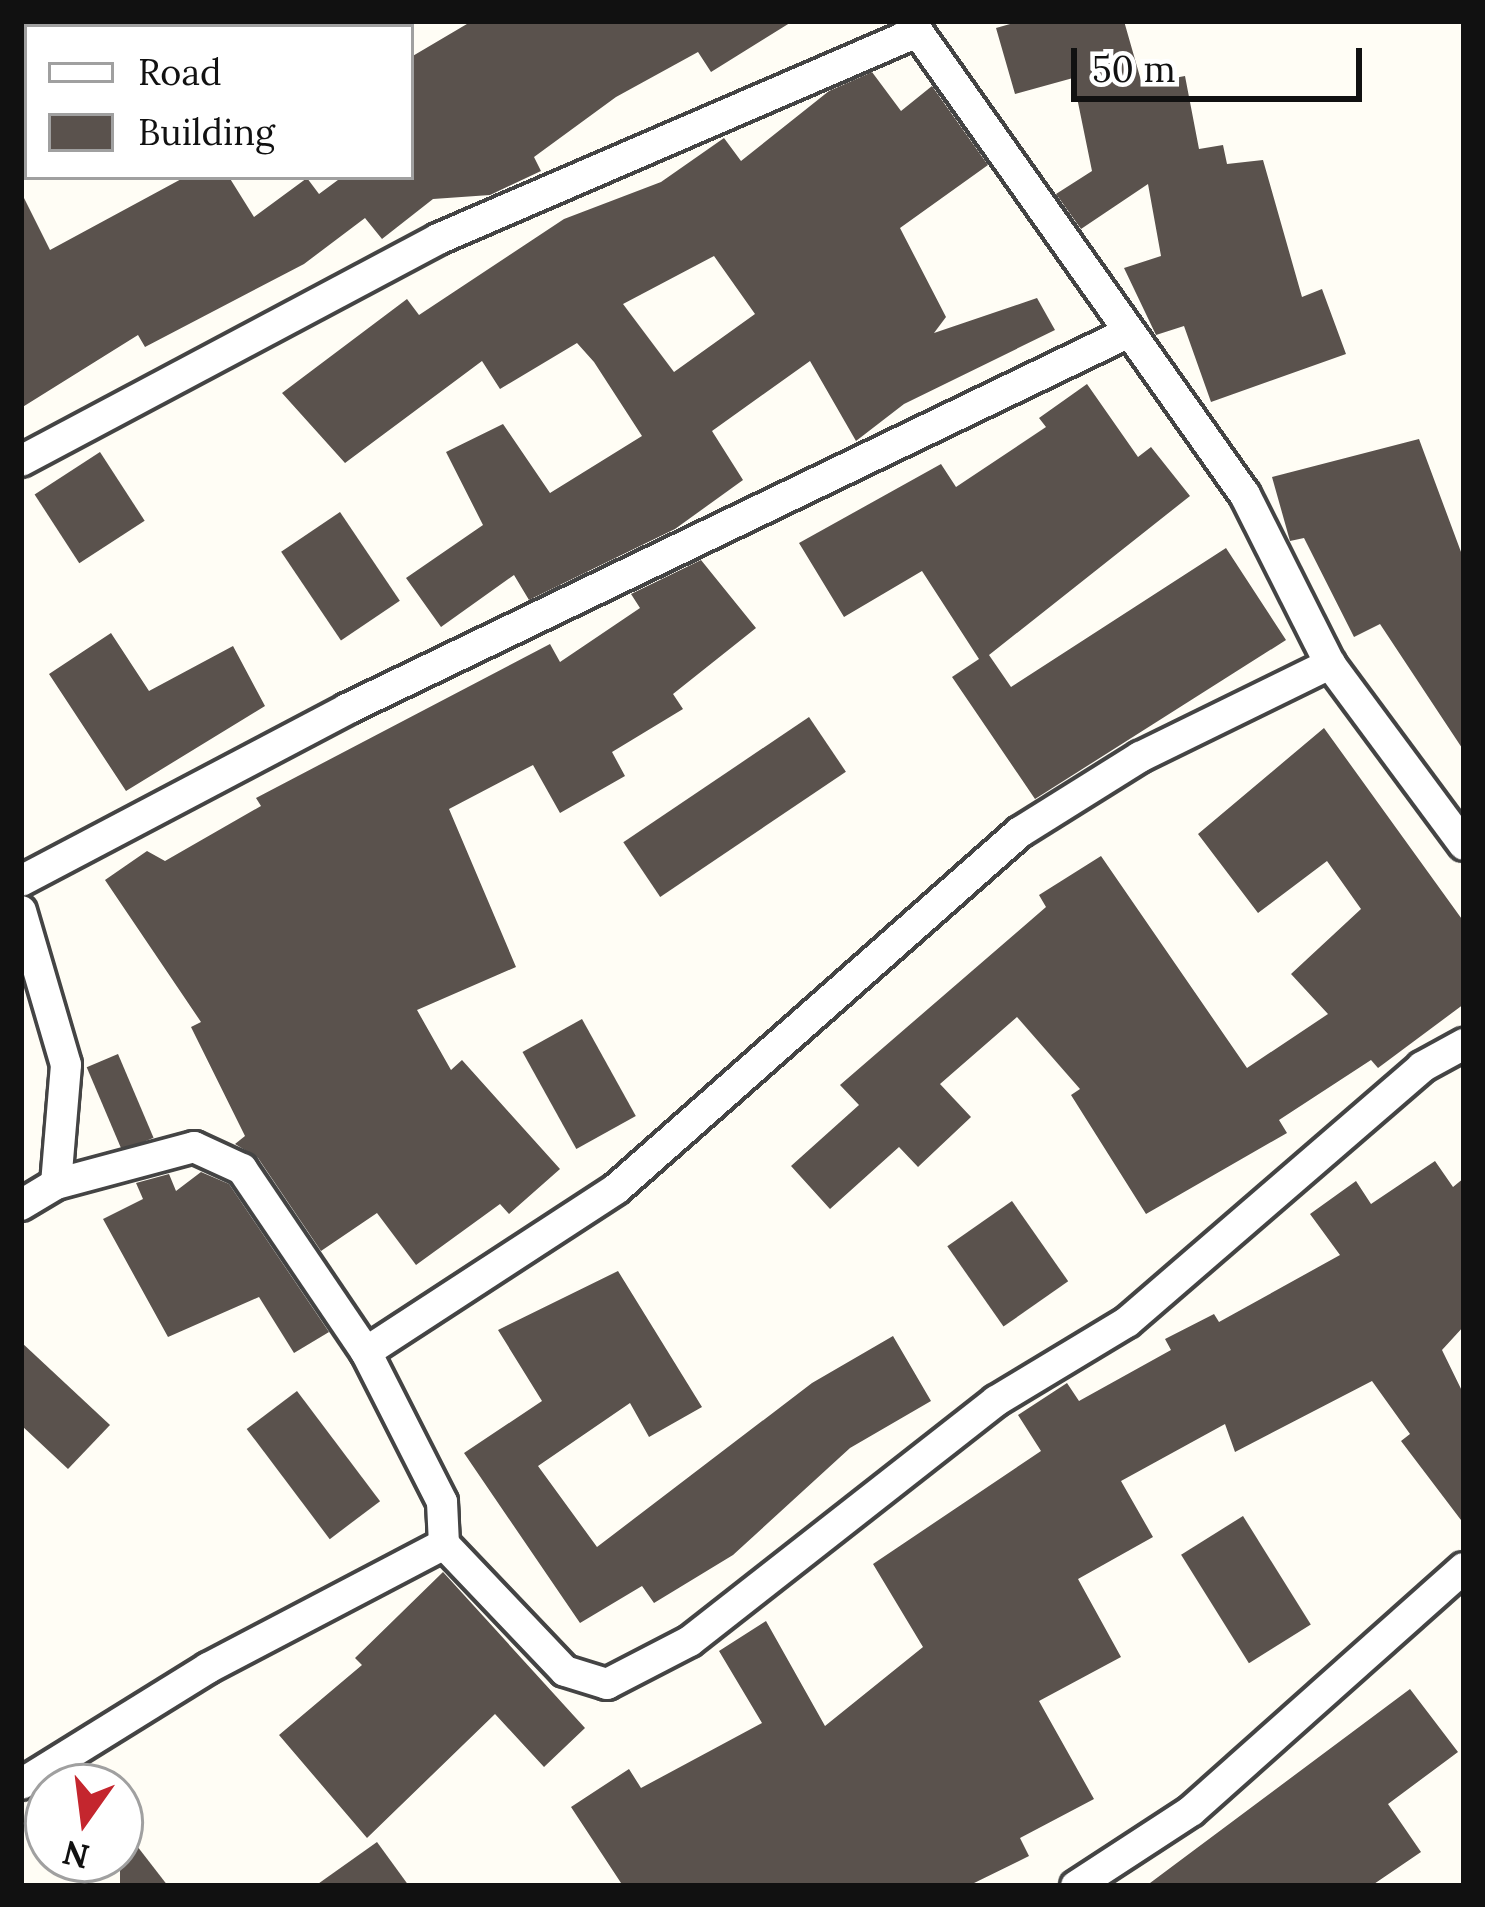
<!DOCTYPE html>
<style>
body{margin:0}
#map{position:relative;width:1485px;height:1907px;overflow:hidden;background:#fffdf5;font-family:Lora,serif}
div>[style]{position:absolute}
[style*='--x']{left:calc(var(--x)*1px);top:calc(var(--y)*1px);width:calc(var(--w)*1px);rotate:calc(var(--a)*1deg)}
.building>*{inset:0;background:#5a524d;transform-origin:0 0}
.roads{filter:drop-shadow(3px 0 #444) drop-shadow(-3px 0 #444) drop-shadow(0 3px #444) drop-shadow(0 -3px #444)}
.street>*{height:30px;margin:-15px;padding:0 15px;transform-origin:15px;border-radius:15px;background:#fff}
span{translate:-50% -50%;white-space:nowrap;text-align:center;line-height:1.15;-webkit-text-stroke:12px #fff;paint-order:stroke}
.frame{position:absolute;inset:0;border:24px solid #111;pointer-events:none}
.legend{position:absolute;left:24px;top:24px;width:390px;height:156px;box-sizing:border-box;background:#fff;border:3px solid #a0a0a0;margin:0;padding:15px 21px;list-style:none;font-size:36px;color:#111}
.legend li{display:flex;align-items:center;gap:24px;height:60px}
.legend b{width:60px;border:3px solid #a0a0a0}
.north{position:absolute;left:24px;top:1763px;width:120px;height:120px;box-sizing:border-box;background:#fff;border:3px solid #a0a0a0;border-radius:50%;rotate:194deg;font-size:33px;font-weight:700;line-height:48px;text-align:center;color:#111}
.north::after{content:'';display:block;margin:auto;width:42px;height:54px;background:#c4262e;clip-path:polygon(50% 0,100% 100%,50% 72%,0 100%)}
.scale{position:absolute;left:1071px;top:48px;width:291px;height:54px;box-sizing:border-box;border:6px solid #111;border-top:0;padding-left:15px;font-size:36px;line-height:42px;white-space:nowrap;color:#111;-webkit-text-stroke:9px #fff;paint-order:stroke}
</style>
<div id="map">
<div class="building">
<div style="clip-path:polygon(472px 21px,793px 21px,711px 72px,698px 52px,616px 97px,534px 157px,541px 171px,490px 195px,433px 199px,382px 239px,365px 218px,304px 264px,145px 347px,138px 335px,21px 408px,21px 192px,50px 250px,185px 177px,229px 177px,254px 217px,307px 178px,319px 194px,342px 177px,411px 177px,411px 57px)"></div>
<div style="clip-path:polygon(1021px 21px,1124px 21px,1142px 84px,1185px 76px,1199px 149px,1223px 145px,1227px 164px,1263px 160px,1302px 297px,1322px 289px,1346px 354px,1211px 402px,1184px 326px,1156px 335px,1124px 268px,1161px 256px,1148px 184px,1081px 229px,1056px 194px,1092px 171px,1073px 78px,1015px 94px,996px 28px)"></div>
<div style="clip-path:polygon(evenodd,872px 72px,901px 111px,932px 86px,988px 165px,900px 228px,946px 317px,934px 333px,1037px 298px,1055px 330px,904px 404px,856px 441px,810px 361px,712px 431px,743px 480px,675px 529px,529px 600px,514px 575px,441px 627px,406px 578px,483px 525px,446px 452px,503px 424px,550px 493px,642px 436px,594px 362px,577px 343px,500px 389px,482px 361px,345px 463px,282px 393px,407px 299px,419px 315px,564px 219px,661px 182px,724px 138px,741px 161px,829px 91px,872px 72px,714px 256px,755px 314px,674px 372px,623px 304px,714px 256px)"></div>
<div style="clip-path:polygon(1087px 384px,1138px 457px,1151px 447px,1190px 496px,989px 655px,1011px 687px,1226px 548px,1286px 640px,1035px 799px,952px 677px,979px 659px,922px 571px,844px 617px,799px 543px,941px 464px,956px 487px,1046px 427px,1039px 418px)"></div>
<div style="clip-path:polygon(1419px 439px,1464px 560px,1464px 751px,1380px 624px,1354px 637px,1304px 538px,1290px 541px,1272px 477px)"></div>
<div style="left:100px;top:452px;width:82px;height:78px;rotate:57deg"></div>
<div style="left:340px;top:512px;width:107px;height:71px;rotate:56deg"></div>
<div style="clip-path:polygon(701px 560px,756px 628px,673px 694px,683px 709px,612px 752px,625px 776px,560px 813px,533px 765px,449px 809px,516px 967px,417px 1010px,451px 1070px,462px 1060px,560px 1169px,509px 1214px,500px 1204px,416px 1265px,377px 1213px,321px 1251px,258px 1158px,235px 1144px,245px 1136px,191px 1027px,201px 1022px,105px 880px,147px 851px,165px 861px,261px 806px,256px 798px,550px 644px,560px 662px,640px 608px,631px 594px)"></div>
<div style="clip-path:polygon(111px 633px,149px 691px,233px 646px,265px 706px,126px 791px,49px 674px)"></div>
<div style="left:809px;top:717px;width:66px;height:224px;rotate:56deg"></div>
<div style="clip-path:polygon(1324px 728px,1464px 922px,1464px 1004px,1378px 1068px,1371px 1060px,1279px 1120px,1287px 1133px,1146px 1214px,1071px 1095px,1080px 1089px,1017px 1017px,940px 1084px,971px 1117px,918px 1167px,899px 1147px,830px 1209px,791px 1166px,859px 1105px,840px 1085px,1046px 907px,1039px 895px,1101px 856px,1247px 1068px,1328px 1014px,1291px 974px,1361px 909px,1327px 861px,1258px 913px,1198px 834px)"></div>
<div style="left:582px;top:1019px;width:111px;height:68px;rotate:61deg"></div>
<div style="left:118px;top:1054px;width:91px;height:34px;rotate:67deg"></div>
<div style="clip-path:polygon(1435px 1161px,1453px 1187px,1464px 1178px,1464px 1326px,1442px 1350px,1464px 1395px,1464px 1524px,1401px 1441px,1410px 1434px,1372px 1381px,1235px 1452px,1225px 1424px,1121px 1481px,1153px 1537px,1078px 1579px,1121px 1657px,1039px 1701px,1094px 1799px,1020px 1838px,1029px 1856px,968px 1886px,623px 1886px,571px 1807px,629px 1769px,641px 1788px,762px 1723px,719px 1651px,766px 1621px,825px 1726px,923px 1647px,873px 1564px,1041px 1451px,1018px 1415px,1067px 1383px,1079px 1401px,1171px 1350px,1165px 1339px,1214px 1314px,1219px 1322px,1340px 1255px,1310px 1214px,1356px 1181px,1371px 1204px)"></div>
<div style="clip-path:polygon(201px 1172px,229px 1184px,329px 1332px,294px 1353px,259px 1297px,168px 1337px,103px 1219px,143px 1199px,136px 1183px,169px 1174px,176px 1191px)"></div>
<div style="left:1012px;top:1201px;width:98px;height:79px;rotate:55deg"></div>
<div style="clip-path:polygon(618px 1271px,702px 1407px,649px 1437px,630px 1403px,538px 1466px,597px 1547px,812px 1383px,893px 1336px,931px 1401px,850px 1448px,733px 1555px,654px 1603px,642px 1586px,580px 1623px,464px 1453px,542px 1401px,498px 1330px)"></div>
<div style="clip-path:polygon(21px 1342px,110px 1425px,68px 1469px,21px 1425px)"></div>
<div style="left:297px;top:1391px;width:138px;height:63px;rotate:53deg"></div>
<div style="left:1243px;top:1516px;width:128px;height:73px;rotate:58deg"></div>
<div style="clip-path:polygon(443px 1572px,585px 1728px,544px 1767px,495px 1714px,367px 1838px,279px 1735px,362px 1665px,355px 1658px)"></div>
<div style="clip-path:polygon(1410px 1689px,1458px 1752px,1388px 1804px,1421px 1852px,1371px 1886px,1146px 1886px)"></div>
<div style="clip-path:polygon(120px 1824px,168px 1886px,120px 1886px)"></div>
<div style="clip-path:polygon(377px 1842px,409px 1886px,315px 1886px)"></div>
</div>
<div class="roads">
<div class="street">
<div style="--x:910;--y:21;--w:580;--a:54.75"></div>
<div style="--x:1245;--y:495;--w:189;--a:63.3"></div>
<div style="--x:1330;--y:664;--w:225;--a:53.5"></div>
<div style="--x:21;--y:461;--w:472;--a:-28"></div>
<div style="--x:438;--y:239;--w:522;--a:-23.37"></div>
<div style="--x:21;--y:881;--w:369;--a:-27.8"></div>
<div style="--x:347;--y:709;--w:861;--a:-25.73"></div>
<div style="--x:21;--y:911;--w:160;--a:73.7"></div>
<div style="--x:66;--y:1065;--w:119;--a:94.8"></div>
<div style="--x:21;--y:1205;--w:41;--a:-31"></div>
<div style="--x:56;--y:1184;--w:143;--a:-15"></div>
<div style="--x:194;--y:1147;--w:53;--a:24.6"></div>
<div style="--x:242;--y:1169;--w:221;--a:55.9"></div>
<div style="--x:366;--y:1352;--w:168;--a:63.1"></div>
<div style="--x:442;--y:1502;--w:42;--a:87.3"></div>
<div style="--x:444;--y:1544;--w:175;--a:46.4"></div>
<div style="--x:565;--y:1671;--w:44;--a:17.2"></div>
<div style="--x:607;--y:1684;--w:93;--a:-27.4"></div>
<div style="--x:690;--y:1641;--w:389;--a:-38.1"></div>
<div style="--x:996;--y:1401;--w:153;--a:-31.1"></div>
<div style="--x:1127;--y:1322;--w:390;--a:-40.8"></div>
<div style="--x:1422;--y:1067;--w:48;--a:-28.7"></div>
<div style="--x:366;--y:1352;--w:298;--a:-33.1"></div>
<div style="--x:616;--y:1189;--w:539;--a:-41.47"></div>
<div style="--x:1020;--y:832;--w:142;--a:-32"></div>
<div style="--x:1140;--y:757;--w:212;--a:-26.1"></div>
<div style="--x:21;--y:1784;--w:220;--a:-31.8"></div>
<div style="--x:208;--y:1668;--w:267;--a:-27.7"></div>
<div style="--x:1076;--y:1886;--w:137;--a:-33.1"></div>
<div style="--x:1191;--y:1811;--w:365;--a:-41.7"></div>
</div>
</div>
<div class="frame"></div>
<ul class="legend">
<li><b style="height:15px;background:#fff"></b>Road</li>
<li><b style="height:33px;background:#5a524d"></b>Building</li>
</ul>
<div class="north">N</div>
<div class="scale">50 m</div>
</div>
